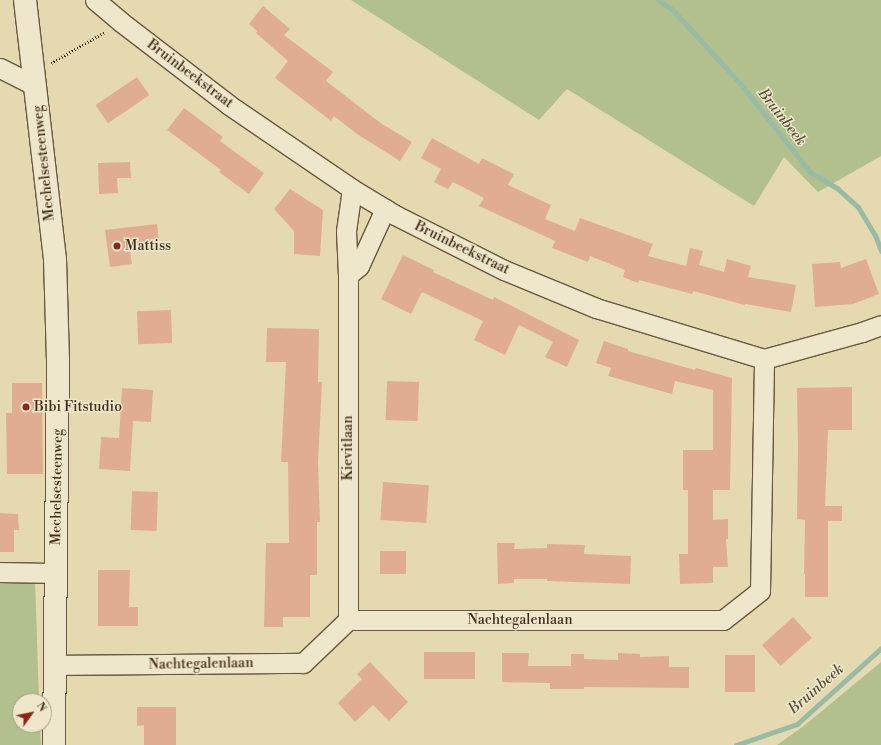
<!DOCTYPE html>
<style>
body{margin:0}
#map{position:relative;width:881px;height:745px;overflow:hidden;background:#e5daaf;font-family:"Libre Bodoni",serif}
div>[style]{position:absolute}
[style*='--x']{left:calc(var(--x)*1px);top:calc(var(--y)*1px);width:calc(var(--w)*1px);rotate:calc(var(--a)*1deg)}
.green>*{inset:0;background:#b2c08d}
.stream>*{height:5px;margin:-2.5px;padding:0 2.5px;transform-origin:2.5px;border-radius:2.5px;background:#97bba5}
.building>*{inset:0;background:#e1ad91;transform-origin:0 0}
.path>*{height:2.5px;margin-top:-1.25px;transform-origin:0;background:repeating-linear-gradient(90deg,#422b18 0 1px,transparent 0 3px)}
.roads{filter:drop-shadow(1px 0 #6b573e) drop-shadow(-1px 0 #6b573e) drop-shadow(0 1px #6b573e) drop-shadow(0 -1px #6b573e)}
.street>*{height:19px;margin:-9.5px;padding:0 9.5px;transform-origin:9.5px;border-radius:9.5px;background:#eee7cb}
.secondary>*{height:22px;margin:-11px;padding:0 11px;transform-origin:11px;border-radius:11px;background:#eee7cb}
.dots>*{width:11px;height:11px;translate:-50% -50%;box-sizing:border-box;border:2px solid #eee7cb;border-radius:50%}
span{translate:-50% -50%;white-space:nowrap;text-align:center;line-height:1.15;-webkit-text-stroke:3px #eee7cb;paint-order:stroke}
.street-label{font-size:14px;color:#422b18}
.poi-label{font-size:14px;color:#422b18}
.left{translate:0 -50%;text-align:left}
.water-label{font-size:15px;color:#574f3b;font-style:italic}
.north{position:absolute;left:12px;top:693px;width:40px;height:40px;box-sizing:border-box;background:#eee7cb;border:1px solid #a99c83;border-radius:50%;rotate:57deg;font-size:11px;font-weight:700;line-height:16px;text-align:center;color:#422b18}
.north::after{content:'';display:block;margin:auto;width:14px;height:18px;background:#8f2418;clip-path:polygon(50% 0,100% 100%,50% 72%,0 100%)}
</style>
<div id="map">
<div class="green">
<div style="clip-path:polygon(351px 0,881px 0,881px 156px,818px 192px,784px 157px,754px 206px,567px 89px,539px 120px)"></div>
<div style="clip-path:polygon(0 579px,35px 579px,39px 701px,20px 701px,20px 725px,40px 725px,41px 745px,0 745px)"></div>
<div style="clip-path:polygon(881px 662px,881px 745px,777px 745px,805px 725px)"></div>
</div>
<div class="stream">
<div style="--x:658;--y:0;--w:18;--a:34"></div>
<div style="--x:673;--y:10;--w:104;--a:47.7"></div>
<div style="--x:743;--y:87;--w:108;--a:51.8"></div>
<div style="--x:810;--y:172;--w:33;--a:31"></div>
<div style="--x:838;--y:189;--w:27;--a:42"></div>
<div style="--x:858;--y:207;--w:33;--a:59"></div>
<div style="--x:875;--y:235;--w:17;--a:69"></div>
<div style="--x:736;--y:745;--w:65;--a:-19"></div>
<div style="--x:797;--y:724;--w:113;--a:-42.1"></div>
</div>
<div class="building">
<div style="clip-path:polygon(263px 6px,290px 29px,284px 35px,333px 72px,326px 81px,382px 124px,412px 142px,400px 161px,357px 134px,334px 116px,331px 121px,275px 78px,288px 61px,256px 33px,257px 31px,249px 24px)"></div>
<div style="left:137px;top:77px;width:22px;height:50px;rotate:56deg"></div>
<div style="clip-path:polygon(184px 108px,223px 137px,220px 141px,264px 173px,249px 194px,219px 172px,221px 170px,167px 130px)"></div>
<div style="clip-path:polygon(432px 138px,479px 164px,482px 158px,514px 174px,508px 185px,551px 205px,545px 219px,575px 231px,580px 218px,653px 244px,648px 256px,686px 266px,690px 248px,703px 251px,699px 265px,724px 272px,727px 259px,751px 266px,748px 277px,796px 285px,791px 312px,745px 304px,745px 305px,693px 291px,692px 294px,639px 280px,638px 283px,623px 277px,625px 270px,590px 256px,588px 262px,552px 248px,555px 241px,479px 206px,484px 198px,453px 182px,448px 189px,434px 182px,441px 169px,421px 158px)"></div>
<div style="clip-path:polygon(130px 162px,131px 178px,117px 178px,118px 193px,99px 194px,98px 163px)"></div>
<div style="clip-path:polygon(290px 189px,323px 210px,320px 256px,294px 254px,294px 231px,274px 209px)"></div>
<div style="clip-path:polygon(157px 224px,159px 242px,129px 245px,132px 264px,110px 267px,105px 230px)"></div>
<div style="clip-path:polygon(403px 255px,434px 270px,433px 272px,493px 300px,494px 297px,579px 340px,567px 367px,545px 357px,553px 342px,519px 325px,505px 355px,474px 340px,483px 321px,422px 292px,411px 314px,381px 299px)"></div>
<div style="clip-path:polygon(866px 259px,879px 294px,853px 304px,815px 307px,812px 264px,840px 262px,841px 268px)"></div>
<div style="left:171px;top:310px;width:33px;height:34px;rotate:88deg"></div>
<div style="clip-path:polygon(267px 328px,319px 329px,318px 382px,322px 382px,318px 463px,320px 522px,317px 522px,317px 575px,310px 575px,310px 617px,283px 617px,283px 627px,264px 627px,266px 543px,289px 543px,288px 462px,281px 462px,286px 362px,266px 362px)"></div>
<div style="clip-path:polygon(604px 341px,628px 349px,628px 351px,695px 370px,696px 368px,732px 378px,730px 490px,713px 490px,713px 520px,728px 519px,728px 539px,726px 539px,728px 567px,713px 567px,713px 583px,680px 584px,679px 554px,688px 554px,688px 490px,683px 490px,683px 450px,713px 450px,713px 390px,675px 381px,672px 394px,608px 376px,611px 368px,596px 363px)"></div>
<div style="left:387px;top:381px;width:32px;height:39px;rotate:2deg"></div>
<div style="clip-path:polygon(12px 383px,42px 383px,43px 474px,7px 474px,6px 413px,12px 413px)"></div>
<div style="clip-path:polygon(852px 387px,852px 430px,828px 430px,825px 506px,842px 506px,842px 521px,828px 521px,828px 597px,805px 597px,805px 574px,804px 574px,805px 520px,797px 519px,798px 450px,797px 388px)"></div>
<div style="clip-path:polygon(122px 388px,153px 390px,151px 422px,133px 421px,130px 471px,99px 469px,101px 437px,119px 438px)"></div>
<div style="left:383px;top:482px;width:46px;height:38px;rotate:4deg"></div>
<div style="left:132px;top:491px;width:26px;height:39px;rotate:2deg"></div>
<div style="clip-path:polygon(0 513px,18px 514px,19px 530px,14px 530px,14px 552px,0 552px)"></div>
<div style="clip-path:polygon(497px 543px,515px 543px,514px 549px,547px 548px,547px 544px,585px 545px,584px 554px,631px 556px,630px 584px,547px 581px,547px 579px,514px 579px,514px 583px,498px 584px)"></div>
<div style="left:380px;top:551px;width:26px;height:23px"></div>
<div style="clip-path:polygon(98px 570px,130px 570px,129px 607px,138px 607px,138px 626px,98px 626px)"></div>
<div style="left:793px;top:617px;width:28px;height:42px;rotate:48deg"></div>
<div style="left:424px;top:652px;width:51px;height:27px"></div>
<div style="clip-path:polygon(502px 653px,529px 653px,528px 666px,571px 666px,571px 654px,584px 654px,584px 659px,618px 660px,618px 653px,640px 654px,640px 657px,669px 656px,669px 667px,689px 667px,689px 688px,584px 687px,584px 689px,550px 689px,550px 683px,502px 682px)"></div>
<div style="left:725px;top:655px;width:30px;height:37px"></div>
<div style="clip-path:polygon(370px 662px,408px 702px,389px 721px,373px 705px,355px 722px,338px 703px,362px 679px,357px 674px)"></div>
<div style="clip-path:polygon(137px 707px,176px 707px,176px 745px,144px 745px,144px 725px,137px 726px)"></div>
</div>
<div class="path">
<div style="--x:51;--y:63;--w:62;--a:-29.9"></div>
</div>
<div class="roads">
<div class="street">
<div style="--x:95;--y:0;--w:34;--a:40"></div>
<div style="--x:121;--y:22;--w:136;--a:37.5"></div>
<div style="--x:229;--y:105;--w:149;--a:34.3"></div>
<div style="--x:352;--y:189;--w:50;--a:31.2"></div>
<div style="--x:395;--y:215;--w:122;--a:26.8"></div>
<div style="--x:504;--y:270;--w:100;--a:22.4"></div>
<div style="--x:596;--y:308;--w:176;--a:16.9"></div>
<div style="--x:764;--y:359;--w:102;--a:-15.4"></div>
<div style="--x:862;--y:332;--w:20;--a:-20"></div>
<div style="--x:0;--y:68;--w:40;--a:26.6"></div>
<div style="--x:348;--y:275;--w:14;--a:-39"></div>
<div style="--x:359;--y:266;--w:63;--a:-65.5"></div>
<div style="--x:0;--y:572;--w:55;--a:1"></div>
<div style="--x:348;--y:620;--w:345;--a:-90"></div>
<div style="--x:348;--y:275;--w:44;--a:-92.6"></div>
<div style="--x:346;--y:231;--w:42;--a:-81.9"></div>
<div style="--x:54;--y:665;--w:249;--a:-0.5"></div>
<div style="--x:303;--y:663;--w:62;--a:-43.7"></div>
<div style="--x:348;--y:620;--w:375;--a:0"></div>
<div style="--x:723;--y:620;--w:47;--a:-38.1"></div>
<div style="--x:760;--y:591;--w:232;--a:-89"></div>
</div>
<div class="secondary">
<div style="--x:25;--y:0;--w:261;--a:83.4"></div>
<div style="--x:55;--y:259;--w:101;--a:88.3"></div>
<div style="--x:58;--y:360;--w:385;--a:90.6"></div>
</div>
</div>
<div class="dots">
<div style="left:117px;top:246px;background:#8f2418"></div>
<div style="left:26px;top:407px;background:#8f2418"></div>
</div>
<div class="street-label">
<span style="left:190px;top:74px;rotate:37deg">Bruinbeekstraat</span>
<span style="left:44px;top:163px;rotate:-96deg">Mechelsesteenweg</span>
<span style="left:462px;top:248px;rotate:26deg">Bruinbeekstraat</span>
<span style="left:348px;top:448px;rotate:-90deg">Kievitlaan</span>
<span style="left:57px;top:487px;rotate:-89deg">Mechelsesteenweg</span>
<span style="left:520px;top:620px">Nachtegalenlaan</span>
<span style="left:201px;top:664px;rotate:-1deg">Nachtegalenlaan</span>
</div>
<div class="poi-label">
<span class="left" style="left:125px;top:246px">Mattiss</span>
<span class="left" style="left:34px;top:407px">Bibi Fitstudio</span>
</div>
<div class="water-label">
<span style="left:782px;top:117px;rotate:52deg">Bruinbeek</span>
<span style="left:816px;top:689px;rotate:-41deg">Bruinbeek</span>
</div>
<div class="north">N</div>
</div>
